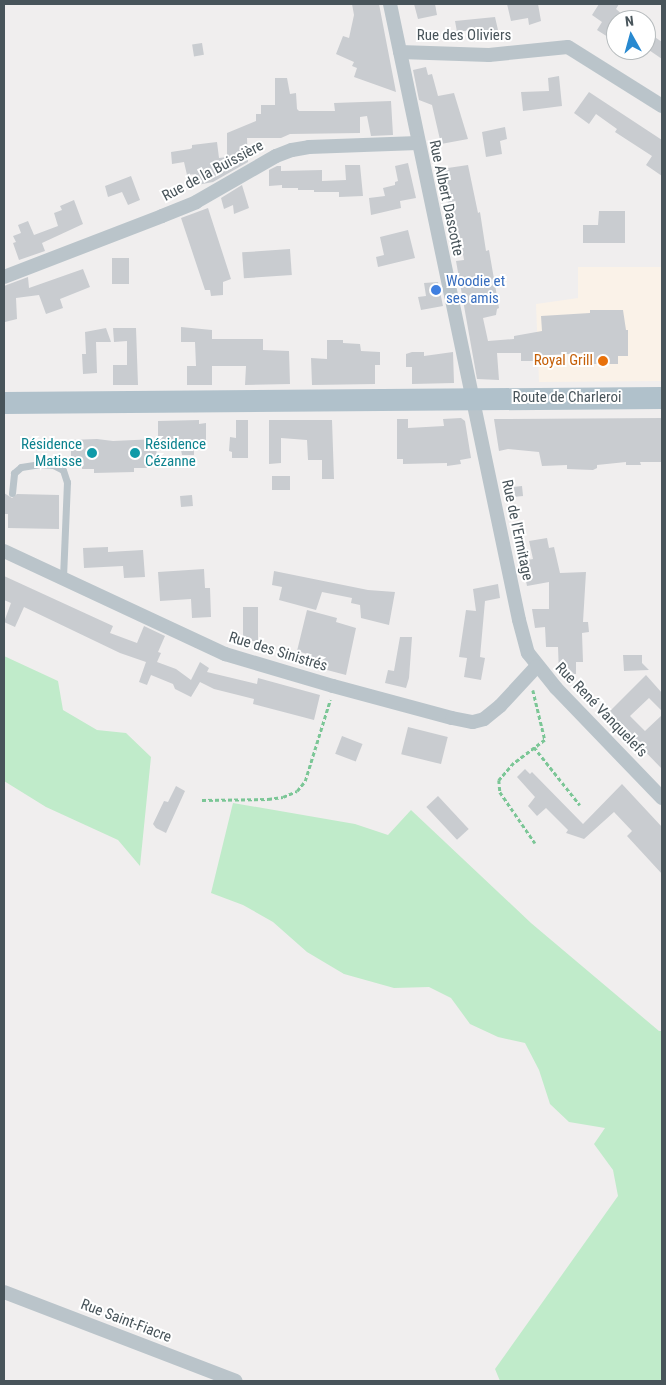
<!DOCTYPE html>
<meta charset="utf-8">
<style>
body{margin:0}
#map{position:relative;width:666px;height:1385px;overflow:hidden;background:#f0eeee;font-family:"Roboto Condensed",sans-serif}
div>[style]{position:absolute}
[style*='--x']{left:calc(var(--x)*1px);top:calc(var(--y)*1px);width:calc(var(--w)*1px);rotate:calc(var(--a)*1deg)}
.commercial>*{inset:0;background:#faf2e8}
.green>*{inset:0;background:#c0ebca}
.building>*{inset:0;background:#c9ccd0;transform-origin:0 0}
.path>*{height:2.5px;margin-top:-1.25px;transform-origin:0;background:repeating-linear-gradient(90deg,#7bc696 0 4px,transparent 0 6.5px)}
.lane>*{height:7px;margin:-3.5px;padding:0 3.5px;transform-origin:3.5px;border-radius:3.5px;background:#bac4ca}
.street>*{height:14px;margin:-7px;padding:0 7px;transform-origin:7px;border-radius:7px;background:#bac4ca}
.primary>*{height:22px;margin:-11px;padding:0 11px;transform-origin:11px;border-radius:11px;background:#b0c1cb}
.dots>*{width:14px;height:14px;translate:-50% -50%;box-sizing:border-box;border:2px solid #fff;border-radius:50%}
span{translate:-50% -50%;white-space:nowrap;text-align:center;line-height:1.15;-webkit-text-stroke:4px #fff;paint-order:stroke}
.street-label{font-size:15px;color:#48545a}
.shop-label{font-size:15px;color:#366cbe}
.left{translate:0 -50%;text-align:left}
.food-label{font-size:15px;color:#c56008}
.right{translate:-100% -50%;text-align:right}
.culture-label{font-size:15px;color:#0d838f}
.frame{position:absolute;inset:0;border:5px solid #48545a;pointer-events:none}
.north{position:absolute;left:606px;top:10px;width:50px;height:50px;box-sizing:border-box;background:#fff;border:1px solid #b6bbbd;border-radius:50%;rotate:353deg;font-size:14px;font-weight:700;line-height:20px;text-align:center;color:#48545a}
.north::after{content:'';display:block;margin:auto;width:18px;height:22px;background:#2889d0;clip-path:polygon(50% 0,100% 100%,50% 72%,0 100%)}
</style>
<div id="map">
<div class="commercial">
<div style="clip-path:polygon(578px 267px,662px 267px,662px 381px,539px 382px,536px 304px,578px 298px)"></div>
</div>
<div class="green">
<div style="clip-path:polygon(4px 656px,58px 681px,63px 710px,97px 730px,126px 733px,151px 757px,140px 866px,118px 840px,46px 807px,4px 781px)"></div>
<div style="clip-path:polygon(233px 803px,355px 824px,388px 835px,411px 810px,531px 923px,659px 1031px,662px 1031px,662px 1381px,500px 1381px,495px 1369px,618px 1196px,613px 1170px,594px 1144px,605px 1128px,569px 1122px,550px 1104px,539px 1070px,525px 1043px,498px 1037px,470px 1024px,451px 998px,429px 987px,394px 988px,344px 974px,307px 952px,273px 922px,243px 905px,211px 893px)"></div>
</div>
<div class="building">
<div style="clip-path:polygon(352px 4px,379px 4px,396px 92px,354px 77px,357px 68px,352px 66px,354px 62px,336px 54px,343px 36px,349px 38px,354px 15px)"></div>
<div style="clip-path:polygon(414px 4px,435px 4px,437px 15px,418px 19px)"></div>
<div style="clip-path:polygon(507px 4px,538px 4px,541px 21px,529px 25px,528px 18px,511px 21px)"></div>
<div style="clip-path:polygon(599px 4px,619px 4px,616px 9px,623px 15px,620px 20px,616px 20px,616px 26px,608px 37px,597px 30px,602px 22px,592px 15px)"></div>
<div style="clip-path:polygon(495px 17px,498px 30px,473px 35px,472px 30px,457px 32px,455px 21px)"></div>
<div style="clip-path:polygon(646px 31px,662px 42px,662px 59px,646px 48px)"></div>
<div style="left:202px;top:43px;width:12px;height:10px;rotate:81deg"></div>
<div style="clip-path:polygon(426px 67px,428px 75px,432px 74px,438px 96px,454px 93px,468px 139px,441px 144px,432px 105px,419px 100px,413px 70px)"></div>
<div style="clip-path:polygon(559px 76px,562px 106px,523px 111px,521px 92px,549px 91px,548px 78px)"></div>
<div style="clip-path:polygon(275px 78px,287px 78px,290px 94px,296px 93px,297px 109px,299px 111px,335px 111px,334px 103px,391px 101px,393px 135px,371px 136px,367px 116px,360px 117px,360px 133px,290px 134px,281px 138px,247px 138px,248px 162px,213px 182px,197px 185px,196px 174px,187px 175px,184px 162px,172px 164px,171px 152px,190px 149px,192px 148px,192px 145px,217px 142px,219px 158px,227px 157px,227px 133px,256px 121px,256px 114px,261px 114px,261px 105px,275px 105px)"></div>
<div style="clip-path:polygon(589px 92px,662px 140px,662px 176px,646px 165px,652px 156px,615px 132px,617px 129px,596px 114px,589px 124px,574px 113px)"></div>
<div style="clip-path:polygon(505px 127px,507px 139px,500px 141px,502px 154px,486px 157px,482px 132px)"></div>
<div style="clip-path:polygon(408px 163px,416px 198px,400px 201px,401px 208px,371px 215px,369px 198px,385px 196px,383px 188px,395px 185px,395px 182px,398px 181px,395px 166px)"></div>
<div style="clip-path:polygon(345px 165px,360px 165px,363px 196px,339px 197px,339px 192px,314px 192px,314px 190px,298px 190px,298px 188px,282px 188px,282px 185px,269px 186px,269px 170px,277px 166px,281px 166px,281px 171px,322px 170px,322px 181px,346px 180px)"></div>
<div style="clip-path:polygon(468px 165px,478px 213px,480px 212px,486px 251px,489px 250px,499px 308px,497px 309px,496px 315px,483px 318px,488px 341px,514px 339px,514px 336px,542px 331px,541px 316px,590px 313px,590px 310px,623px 310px,626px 330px,628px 330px,628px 356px,618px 356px,618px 364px,589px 364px,587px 353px,534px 356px,534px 361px,521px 361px,521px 353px,497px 353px,499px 380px,477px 379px,456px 261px,464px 260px,461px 243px,452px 203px,448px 204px,441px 169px)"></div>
<div style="clip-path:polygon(131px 176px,140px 200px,128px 205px,122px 192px,108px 197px,105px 186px)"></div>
<div style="clip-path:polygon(242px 185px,249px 208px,234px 214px,233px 205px,224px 209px,221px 198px)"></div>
<div style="clip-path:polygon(74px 200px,83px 224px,42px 243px,45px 251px,19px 260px,13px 243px,16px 242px,13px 236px,21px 233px,18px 225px,28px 221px,34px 235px,58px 226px,54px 213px,62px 210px,60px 206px)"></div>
<div style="clip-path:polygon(208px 208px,231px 279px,223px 282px,223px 295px,211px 296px,210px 290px,205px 290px,181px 218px)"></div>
<div style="clip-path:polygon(599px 211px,625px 211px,625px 243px,583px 243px,583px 225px,598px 225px)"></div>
<div style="clip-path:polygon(408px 230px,415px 258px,378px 267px,376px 257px,384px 255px,380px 237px)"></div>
<div style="left:290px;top:249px;width:26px;height:48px;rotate:86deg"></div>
<div style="left:112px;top:258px;width:17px;height:26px"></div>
<div style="clip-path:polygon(83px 269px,90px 287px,60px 299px,63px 308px,46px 314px,39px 295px,16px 298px,17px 319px,5px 322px,4px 286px,28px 277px,29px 288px)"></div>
<div style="clip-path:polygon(438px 282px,443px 306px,421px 310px,418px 297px,426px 296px,424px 283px)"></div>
<div style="clip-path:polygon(181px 327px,212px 330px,212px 339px,263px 339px,263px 350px,289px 351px,290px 384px,245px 385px,246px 366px,212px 366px,212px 385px,187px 385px,187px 366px,196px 366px,195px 342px,181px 342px)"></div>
<div style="clip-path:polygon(106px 328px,111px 342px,96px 342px,97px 373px,83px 374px,82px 354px,86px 354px,85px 332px)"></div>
<div style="clip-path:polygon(113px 328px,136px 328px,138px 385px,113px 385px,113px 365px,127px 365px,127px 341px,114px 342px)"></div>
<div style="clip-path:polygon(327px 340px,343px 340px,343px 343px,360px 344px,361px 351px,380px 352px,380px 365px,375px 365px,375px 384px,312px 385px,311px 358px,327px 359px)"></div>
<div style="clip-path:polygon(412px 352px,424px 352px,424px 356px,453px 352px,454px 383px,412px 384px,412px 367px,406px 367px,406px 354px)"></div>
<div style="clip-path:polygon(461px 418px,465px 421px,471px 458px,460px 460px,461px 464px,447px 466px,447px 463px,403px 464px,403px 459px,397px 459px,397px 419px,408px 419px,408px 428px,444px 426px,443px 419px)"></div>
<div style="clip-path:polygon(662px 418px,662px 462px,640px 462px,641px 465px,626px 465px,626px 462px,597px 465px,597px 468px,593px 470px,567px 469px,567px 465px,542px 466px,539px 452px,508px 449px,499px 451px,494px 419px)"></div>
<div style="clip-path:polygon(199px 420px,199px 424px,206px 423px,206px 440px,194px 440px,194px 455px,182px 455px,179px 440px,158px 440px,158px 421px)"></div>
<div style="clip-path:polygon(236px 420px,248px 420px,248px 458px,232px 458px,232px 452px,229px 451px,230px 437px,236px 438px)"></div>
<div style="clip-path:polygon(269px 420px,332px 420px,334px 479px,322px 479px,322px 460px,308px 460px,307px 440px,281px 438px,281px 463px,269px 464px)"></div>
<div style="clip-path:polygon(97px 439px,113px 441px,156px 439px,157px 464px,147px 464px,147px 468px,134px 468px,134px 472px,94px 473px,94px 469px,82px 469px,82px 465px,71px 465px,71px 440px)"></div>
<div style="left:272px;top:476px;width:18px;height:14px"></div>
<div style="left:522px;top:486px;width:10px;height:15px;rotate:84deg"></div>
<div style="clip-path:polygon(4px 493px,12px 498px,17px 494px,59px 495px,59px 529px,8px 528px,8px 514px,4px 514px)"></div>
<div style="left:192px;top:495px;width:11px;height:12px;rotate:85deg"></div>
<div style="clip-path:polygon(547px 538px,549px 548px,554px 547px,560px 573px,586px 572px,583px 622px,588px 622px,589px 632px,582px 633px,583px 662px,576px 662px,576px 674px,559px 674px,558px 647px,546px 647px,545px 627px,535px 628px,532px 609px,549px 609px,549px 582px,527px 586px,522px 561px,533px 559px,529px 541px)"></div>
<div style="clip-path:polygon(108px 547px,108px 552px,143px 550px,145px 577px,124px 578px,123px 566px,84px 568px,83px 548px)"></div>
<div style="clip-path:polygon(204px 569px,205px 588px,210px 588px,211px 617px,192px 618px,191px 599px,160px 601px,158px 572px)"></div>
<div style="clip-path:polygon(274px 571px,368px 590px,395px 592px,389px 625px,361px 618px,360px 605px,351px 603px,352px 598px,322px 592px,316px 610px,279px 600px,282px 587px,272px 585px)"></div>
<div style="clip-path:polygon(4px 576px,113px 626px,110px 633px,137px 643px,144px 626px,165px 636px,158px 652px,161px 653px,157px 662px,176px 669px,191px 680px,200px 662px,209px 668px,207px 672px,257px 684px,258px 678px,320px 695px,314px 720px,253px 704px,254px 699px,214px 689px,200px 682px,191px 697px,175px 689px,173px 684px,151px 675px,147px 685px,139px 682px,146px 662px,120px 653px,24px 607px,15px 627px,4px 622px,11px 603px,4px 600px)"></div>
<div style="clip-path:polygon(498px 584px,500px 598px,485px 601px,480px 657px,485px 658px,481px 680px,464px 677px,467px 658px,459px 657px,466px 610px,476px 611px,473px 589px)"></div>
<div style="left:243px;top:607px;width:15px;height:34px"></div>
<div style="clip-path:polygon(307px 610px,337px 618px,336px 622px,356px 628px,346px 675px,308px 665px,311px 655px,297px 651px)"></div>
<div style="clip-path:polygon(400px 637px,412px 637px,409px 678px,406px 688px,385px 683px,388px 670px,394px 671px)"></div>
<div style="clip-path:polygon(623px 655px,642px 655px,642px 663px,649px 670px,624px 671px)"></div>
<div style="clip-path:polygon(646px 675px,662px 693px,662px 711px,649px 698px,630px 716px,645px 731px,662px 715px,662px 769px,608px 713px)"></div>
<div style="left:408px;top:727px;width:41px;height:28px;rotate:14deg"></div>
<div style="left:342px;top:736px;width:22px;height:19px;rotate:21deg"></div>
<div style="clip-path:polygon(525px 769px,530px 774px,532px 772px,583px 824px,622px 784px,662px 827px,662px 874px,627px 836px,632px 831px,614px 812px,584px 839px,566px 833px,568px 830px,546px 808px,537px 816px,528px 806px,535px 797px,517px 777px)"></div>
<div style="clip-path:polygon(176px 786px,185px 791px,166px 833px,156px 828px,153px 824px,164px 801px,168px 802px)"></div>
<div style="left:438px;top:796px;width:45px;height:16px;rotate:47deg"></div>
</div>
<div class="path">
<div style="--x:533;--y:690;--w:51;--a:76.5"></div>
<div style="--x:545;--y:740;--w:39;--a:143"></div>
<div style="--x:514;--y:763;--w:23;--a:131"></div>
<div style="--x:499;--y:780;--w:12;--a:85"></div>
<div style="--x:500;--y:792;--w:62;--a:55.5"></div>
<div style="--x:534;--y:747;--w:74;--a:51.6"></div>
<div style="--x:202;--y:800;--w:66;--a:-0.9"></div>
<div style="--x:268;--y:799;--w:15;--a:-8"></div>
<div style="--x:283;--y:797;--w:15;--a:-23"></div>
<div style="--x:297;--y:791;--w:13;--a:-51"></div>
<div style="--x:305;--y:781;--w:85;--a:-72.8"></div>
</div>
<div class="lane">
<div style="--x:12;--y:493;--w:20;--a:-84"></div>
<div style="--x:14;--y:473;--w:9;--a:-41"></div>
<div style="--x:21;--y:467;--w:18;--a:-9"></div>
<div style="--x:39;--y:464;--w:14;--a:4"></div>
<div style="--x:53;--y:465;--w:11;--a:27"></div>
<div style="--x:63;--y:470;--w:13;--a:72"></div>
<div style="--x:67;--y:482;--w:96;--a:92.4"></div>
</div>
<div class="street">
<div style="--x:390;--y:4;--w:629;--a:78.17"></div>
<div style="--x:519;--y:620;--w:34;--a:75"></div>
<div style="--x:528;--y:653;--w:45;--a:51.3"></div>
<div style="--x:556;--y:688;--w:153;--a:46.1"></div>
<div style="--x:400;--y:52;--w:89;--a:1.9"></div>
<div style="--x:489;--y:55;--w:79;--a:-5.8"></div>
<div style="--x:568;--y:47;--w:111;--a:32.1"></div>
<div style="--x:4;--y:277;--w:169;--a:-21.1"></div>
<div style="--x:162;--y:216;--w:37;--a:-22"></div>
<div style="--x:196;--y:202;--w:92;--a:-29.9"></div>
<div style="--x:276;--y:156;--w:17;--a:-21"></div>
<div style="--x:292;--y:150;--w:17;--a:-10"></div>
<div style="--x:309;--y:147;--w:109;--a:-2.1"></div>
<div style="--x:4;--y:551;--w:244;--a:25"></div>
<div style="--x:225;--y:654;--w:113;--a:16.5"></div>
<div style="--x:333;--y:686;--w:123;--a:15.1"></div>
<div style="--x:452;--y:718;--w:21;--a:11"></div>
<div style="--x:473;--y:722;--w:11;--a:-15"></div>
<div style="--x:484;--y:719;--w:21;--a:-39"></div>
<div style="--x:500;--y:706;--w:54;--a:-47.2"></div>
<div style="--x:4;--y:1292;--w:248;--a:21"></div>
</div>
<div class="primary">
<div style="--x:4;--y:403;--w:658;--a:-0.44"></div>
</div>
<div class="dots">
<div style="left:436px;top:290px;background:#3f7fe0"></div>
<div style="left:603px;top:361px;background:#e8710a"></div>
<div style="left:92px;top:453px;background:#0f9aa8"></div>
<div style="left:135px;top:453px;background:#0f9aa8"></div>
</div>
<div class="street-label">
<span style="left:464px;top:36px">Rue des Oliviers</span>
<span style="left:213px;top:171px;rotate:-28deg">Rue de la Buissière</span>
<span style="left:446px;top:198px;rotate:78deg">Rue Albert Dascotte</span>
<span style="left:567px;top:398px">Route de Charleroi</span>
<span style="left:517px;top:530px;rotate:78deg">Rue de l'Ermitage</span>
<span style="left:278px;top:652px;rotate:17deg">Rue des Sinistrés</span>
<span style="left:601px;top:710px;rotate:46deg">Rue René Vanquelefs</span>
<span style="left:126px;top:1321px;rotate:21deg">Rue Saint-Fiacre</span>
</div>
<div class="shop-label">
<span class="left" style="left:446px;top:290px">Woodie et<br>ses amis</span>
</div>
<div class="food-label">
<span class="right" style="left:593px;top:361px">Royal Grill</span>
</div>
<div class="culture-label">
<span class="right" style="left:82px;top:453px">Résidence<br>Matisse</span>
<span class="left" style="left:145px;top:453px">Résidence<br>Cézanne</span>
</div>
<div class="frame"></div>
<div class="north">N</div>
</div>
